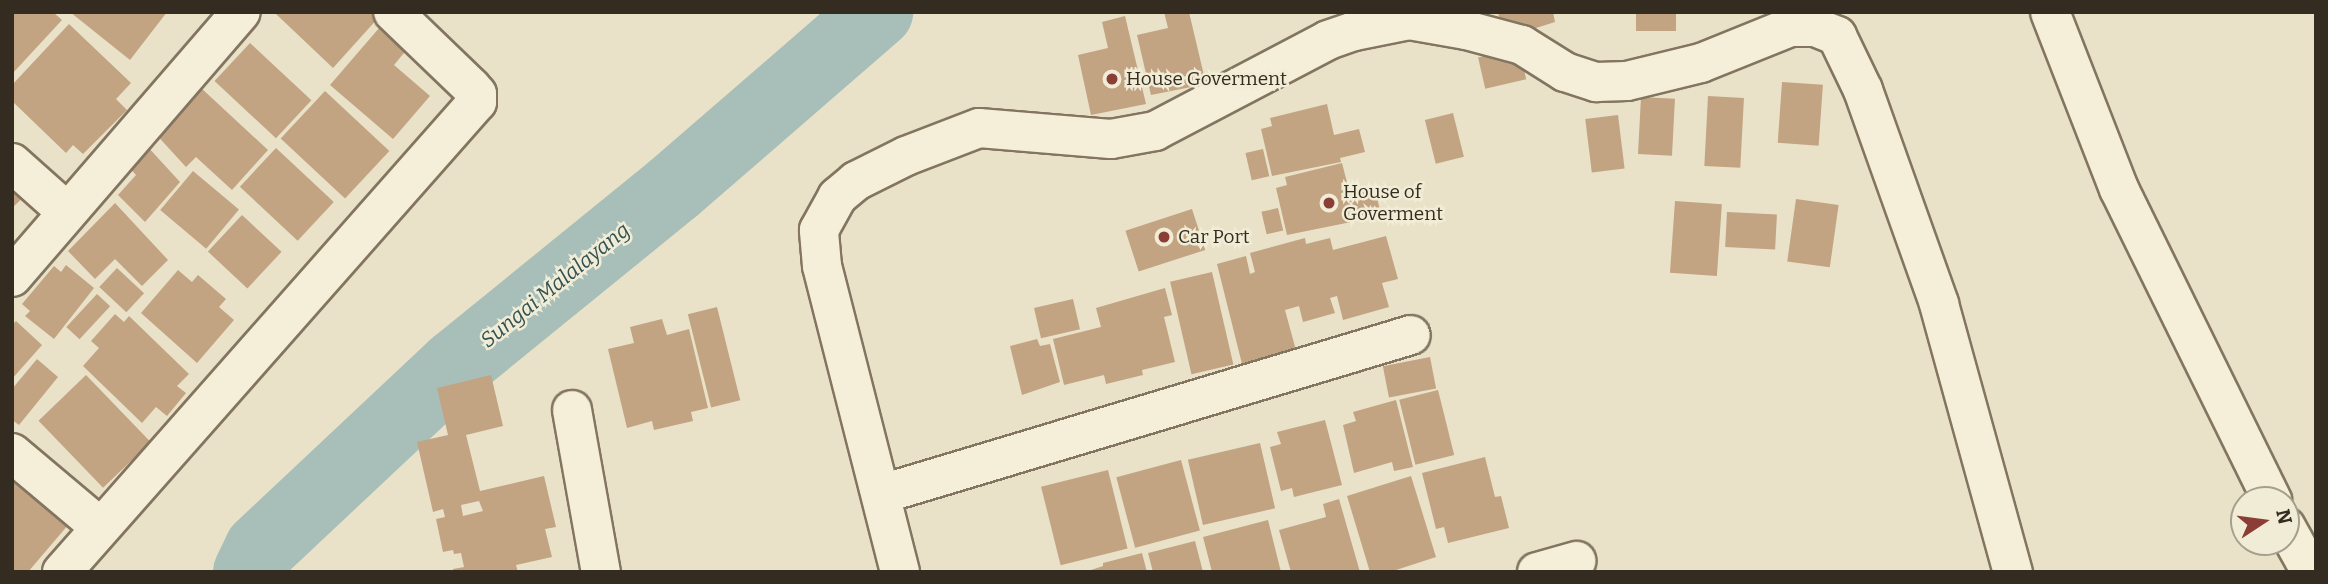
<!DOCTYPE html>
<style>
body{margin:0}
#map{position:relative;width:2328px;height:584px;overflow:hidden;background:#e9e2c8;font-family:Bitter,serif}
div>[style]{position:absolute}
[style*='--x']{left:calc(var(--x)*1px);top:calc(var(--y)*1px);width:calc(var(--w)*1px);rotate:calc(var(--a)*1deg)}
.river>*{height:72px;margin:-36px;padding:0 36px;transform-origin:36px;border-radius:36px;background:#a8beb9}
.building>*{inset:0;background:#c2a382;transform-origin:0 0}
.roads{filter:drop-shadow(2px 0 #83755f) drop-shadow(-2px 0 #83755f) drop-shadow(0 2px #83755f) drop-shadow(0 -2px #83755f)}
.minor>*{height:38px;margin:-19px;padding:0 19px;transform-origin:19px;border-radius:19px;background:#f5efda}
.dots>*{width:19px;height:19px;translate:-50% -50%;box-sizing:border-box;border:4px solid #f1ecd6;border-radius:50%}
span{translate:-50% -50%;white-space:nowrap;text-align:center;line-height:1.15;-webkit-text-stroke:5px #f1ecd6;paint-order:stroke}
.poi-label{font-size:19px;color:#352c21}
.left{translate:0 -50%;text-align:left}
.water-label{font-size:21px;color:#325253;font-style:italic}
.frame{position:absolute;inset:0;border:14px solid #352c21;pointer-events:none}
.north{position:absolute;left:2230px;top:486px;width:70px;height:70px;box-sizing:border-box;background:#f1ecd6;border:2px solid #a69f8e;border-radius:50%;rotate:77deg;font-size:19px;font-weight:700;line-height:28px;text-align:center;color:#352c21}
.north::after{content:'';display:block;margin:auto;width:24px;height:32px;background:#8a3e36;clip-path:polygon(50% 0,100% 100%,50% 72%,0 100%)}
</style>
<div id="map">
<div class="river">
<div style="--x:249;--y:572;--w:25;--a:-64"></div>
<div style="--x:260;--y:549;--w:267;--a:-43.2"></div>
<div style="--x:455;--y:366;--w:282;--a:-39.1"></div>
<div style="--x:674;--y:188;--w:269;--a:-40.9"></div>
</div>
<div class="building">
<div style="clip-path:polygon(12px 12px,53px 12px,62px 20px,12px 74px)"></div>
<div style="clip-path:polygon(70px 12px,167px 12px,130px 60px)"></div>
<div style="clip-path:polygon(278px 12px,375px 12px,379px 17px,333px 68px,276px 14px)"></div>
<div style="clip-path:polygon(1164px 12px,1189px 12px,1206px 84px,1151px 95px,1137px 35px,1168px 28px)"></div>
<div style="clip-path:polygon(1498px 12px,1553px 12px,1555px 22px,1504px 38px)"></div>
<div style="left:1636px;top:12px;width:40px;height:19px"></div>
<div style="clip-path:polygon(1125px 16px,1146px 104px,1091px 115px,1078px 55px,1108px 48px,1102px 22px)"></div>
<div style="clip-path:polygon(386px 20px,413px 42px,394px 65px,430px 96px,393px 139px,330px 85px)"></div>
<div style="clip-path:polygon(69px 24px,131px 83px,116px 99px,127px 110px,83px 154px,73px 145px,66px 153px,12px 101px,12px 85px)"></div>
<div style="left:250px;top:43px;width:84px;height:52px;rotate:43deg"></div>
<div style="left:1519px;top:48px;width:32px;height:42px;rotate:77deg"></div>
<div style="left:1782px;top:82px;width:41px;height:61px;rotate:4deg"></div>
<div style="clip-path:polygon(200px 87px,268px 150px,232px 190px,196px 157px,186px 167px,153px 131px)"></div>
<div style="left:325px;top:91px;width:88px;height:65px;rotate:43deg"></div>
<div style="left:1708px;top:96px;width:36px;height:70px;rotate:3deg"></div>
<div style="left:1641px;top:97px;width:34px;height:57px;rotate:3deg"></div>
<div style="clip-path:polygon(1327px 104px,1334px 135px,1359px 129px,1365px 152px,1340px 158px,1341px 162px,1272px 176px,1261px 129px,1272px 126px,1270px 118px)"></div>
<div style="left:1453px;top:113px;width:45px;height:29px;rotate:76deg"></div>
<div style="left:1618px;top:115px;width:54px;height:33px;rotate:83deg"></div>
<div style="clip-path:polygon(147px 146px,180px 182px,145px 222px,118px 195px,136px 175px,127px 165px)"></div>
<div style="left:276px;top:148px;width:79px;height:53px;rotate:43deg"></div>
<div style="left:1263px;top:149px;width:28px;height:18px;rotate:77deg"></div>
<div style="clip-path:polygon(1342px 163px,1350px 194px,1375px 188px,1380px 211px,1355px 217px,1356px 221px,1287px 235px,1276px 188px,1287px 185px,1285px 177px)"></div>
<div style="left:193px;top:171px;width:60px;height:51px;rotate:40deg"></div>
<div style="clip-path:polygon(12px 175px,29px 192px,12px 208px)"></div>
<div style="left:1796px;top:199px;width:43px;height:63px;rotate:8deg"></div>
<div style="left:1675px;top:201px;width:47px;height:72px;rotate:4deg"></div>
<div style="clip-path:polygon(115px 203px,168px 260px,142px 286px,115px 259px,95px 279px,68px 251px)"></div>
<div style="left:1278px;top:208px;width:23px;height:17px;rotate:77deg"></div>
<div style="left:1192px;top:209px;width:43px;height:70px;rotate:72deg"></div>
<div style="left:1727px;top:212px;width:50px;height:35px;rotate:3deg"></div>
<div style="left:242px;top:215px;width:54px;height:50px;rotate:43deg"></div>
<div style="clip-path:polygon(1386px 236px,1398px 279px,1382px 283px,1389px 307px,1343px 320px,1337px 296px,1330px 298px,1335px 313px,1303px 322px,1299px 306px,1285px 310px,1297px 354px,1243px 368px,1217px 264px,1246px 256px,1250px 274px,1255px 272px,1250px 253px,1305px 238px,1306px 244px,1330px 238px,1333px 250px)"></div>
<div style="clip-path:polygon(66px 265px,94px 288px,54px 339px,25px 316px,30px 311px,22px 304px,54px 266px,61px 272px)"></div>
<div style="left:117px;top:268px;width:37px;height:26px;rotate:43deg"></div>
<div style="clip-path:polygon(178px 270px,192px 282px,198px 275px,226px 299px,219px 307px,234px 320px,197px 363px,141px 313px)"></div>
<div style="left:1212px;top:272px;width:95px;height:43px;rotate:77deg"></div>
<div style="clip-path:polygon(1165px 288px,1172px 315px,1164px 317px,1175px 362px,1142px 370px,1143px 375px,1106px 384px,1104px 375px,1064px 385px,1053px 339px,1101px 327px,1096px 308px)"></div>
<div style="left:97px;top:294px;width:18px;height:45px;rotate:43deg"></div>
<div style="left:1073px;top:299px;width:31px;height:40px;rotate:77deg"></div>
<div style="left:717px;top:307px;width:96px;height:30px;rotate:76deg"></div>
<div style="clip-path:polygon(115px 314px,124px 322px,129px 316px,189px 374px,177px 386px,186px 393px,167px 416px,156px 407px,142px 423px,83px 366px,99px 348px,91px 341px)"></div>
<div style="clip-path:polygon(662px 319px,667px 335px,689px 329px,708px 408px,691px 412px,693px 421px,654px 430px,652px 421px,627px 428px,608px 349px,634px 343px,630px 327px)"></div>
<div style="clip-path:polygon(16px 321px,42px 345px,12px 379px,12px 325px)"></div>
<div style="clip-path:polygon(1037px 339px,1040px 346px,1050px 344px,1060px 382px,1022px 395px,1010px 346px)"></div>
<div style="left:1430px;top:357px;width:32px;height:48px;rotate:79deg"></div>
<div style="clip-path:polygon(37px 359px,58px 377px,19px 425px,12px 420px,12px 389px)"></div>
<div style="left:86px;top:375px;width:93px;height:66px;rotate:46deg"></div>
<div style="clip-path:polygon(evenodd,491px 375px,503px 426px,466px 435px,480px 491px,544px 476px,556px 527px,545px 529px,552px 557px,516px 565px,518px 572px,453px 572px,453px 569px,464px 567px,461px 553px,454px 554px,453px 550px,443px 552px,436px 519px,445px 517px,443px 509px,433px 512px,417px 442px,448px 435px,437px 388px,491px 375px,479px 501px,483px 511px,463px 516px,461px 505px,479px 501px)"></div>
<div style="left:1438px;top:390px;width:67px;height:40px;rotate:76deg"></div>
<div style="clip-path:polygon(1396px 400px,1413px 467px,1394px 471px,1392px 462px,1354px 473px,1343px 425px,1356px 421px,1353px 412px)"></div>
<div style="clip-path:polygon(1325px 420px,1342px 485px,1294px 497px,1292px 488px,1281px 491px,1270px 447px,1281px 444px,1277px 432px)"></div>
<div style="left:1260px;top:443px;width:67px;height:74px;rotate:77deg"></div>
<div style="clip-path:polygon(1485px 457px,1495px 497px,1501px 496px,1509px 528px,1448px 543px,1444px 527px,1436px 529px,1422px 473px)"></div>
<div style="left:1181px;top:460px;width:73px;height:67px;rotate:75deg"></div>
<div style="clip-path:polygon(12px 464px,74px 518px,28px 572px,16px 572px,12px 568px)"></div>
<div style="left:1108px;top:470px;width:81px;height:69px;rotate:76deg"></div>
<div style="clip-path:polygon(1411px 476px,1436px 557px,1390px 572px,1370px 572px,1347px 496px)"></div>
<div style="clip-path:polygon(1339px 499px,1360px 572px,1291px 572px,1279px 530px,1326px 517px,1323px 504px)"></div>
<div style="clip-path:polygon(1268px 520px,1281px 572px,1212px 572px,1203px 537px)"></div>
<div style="clip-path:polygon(1195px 541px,1203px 572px,1153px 572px,1148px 553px)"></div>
<div style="clip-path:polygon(1142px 553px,1147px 572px,1085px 572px,1103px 566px,1103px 563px)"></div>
</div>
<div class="roads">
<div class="minor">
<div style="--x:2050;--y:12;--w:190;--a:68.7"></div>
<div style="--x:2119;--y:189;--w:347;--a:63.8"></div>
<div style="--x:12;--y:163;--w:74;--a:41.7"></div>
<div style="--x:12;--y:277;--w:350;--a:-49.2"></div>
<div style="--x:572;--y:410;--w:165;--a:79.9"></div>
<div style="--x:12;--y:453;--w:115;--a:40.1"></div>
<div style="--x:882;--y:494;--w:552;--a:-16.73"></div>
<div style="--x:2286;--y:527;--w:51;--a:60.9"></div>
<div style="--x:62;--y:572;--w:627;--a:-48.56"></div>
<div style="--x:477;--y:102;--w:8;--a:-90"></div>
<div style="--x:477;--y:94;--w:9;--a:-131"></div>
<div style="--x:471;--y:87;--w:108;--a:-136.1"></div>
<div style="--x:900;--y:572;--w:316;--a:-104.3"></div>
<div style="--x:822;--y:266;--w:36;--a:-95"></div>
<div style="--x:819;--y:230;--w:38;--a:-61"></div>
<div style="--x:837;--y:197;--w:25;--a:-40"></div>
<div style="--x:856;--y:181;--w:56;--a:-26.6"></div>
<div style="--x:906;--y:156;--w:78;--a:-21"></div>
<div style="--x:979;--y:128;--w:132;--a:4.8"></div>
<div style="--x:1111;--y:139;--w:45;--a:-10.3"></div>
<div style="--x:1155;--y:131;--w:195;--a:-27.7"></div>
<div style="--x:1328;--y:40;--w:28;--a:-19"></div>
<div style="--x:1354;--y:31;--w:56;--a:-11.3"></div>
<div style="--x:1409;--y:20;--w:58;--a:10"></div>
<div style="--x:1466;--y:30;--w:58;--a:15"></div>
<div style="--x:1522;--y:45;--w:51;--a:32.1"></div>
<div style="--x:1565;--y:72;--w:33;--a:18"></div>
<div style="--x:1596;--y:82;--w:31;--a:-2"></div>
<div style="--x:1627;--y:81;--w:76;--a:-13.7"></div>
<div style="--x:1701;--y:63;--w:96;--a:-22"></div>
<div style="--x:1790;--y:27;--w:25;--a:0"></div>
<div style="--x:1815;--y:27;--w:24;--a:22"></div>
<div style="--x:1837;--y:36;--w:60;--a:64.3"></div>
<div style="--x:1863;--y:90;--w:227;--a:70.4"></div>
<div style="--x:1939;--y:304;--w:278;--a:74.6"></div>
<div style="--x:1537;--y:572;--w:41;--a:-15.8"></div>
</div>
</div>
<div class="dots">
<div style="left:1112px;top:79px;background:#8a3e36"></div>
<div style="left:1329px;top:203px;background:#8a3e36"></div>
<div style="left:1164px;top:237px;background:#8a3e36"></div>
</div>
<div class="poi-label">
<span class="left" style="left:1126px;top:79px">House Goverment</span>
<span class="left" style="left:1343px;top:203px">House of<br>Goverment</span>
<span class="left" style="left:1178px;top:237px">Car Port</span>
</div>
<div class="water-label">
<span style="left:555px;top:285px;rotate:-39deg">Sungai Malalayang</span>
</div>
<div class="frame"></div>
<div class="north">N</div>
</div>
